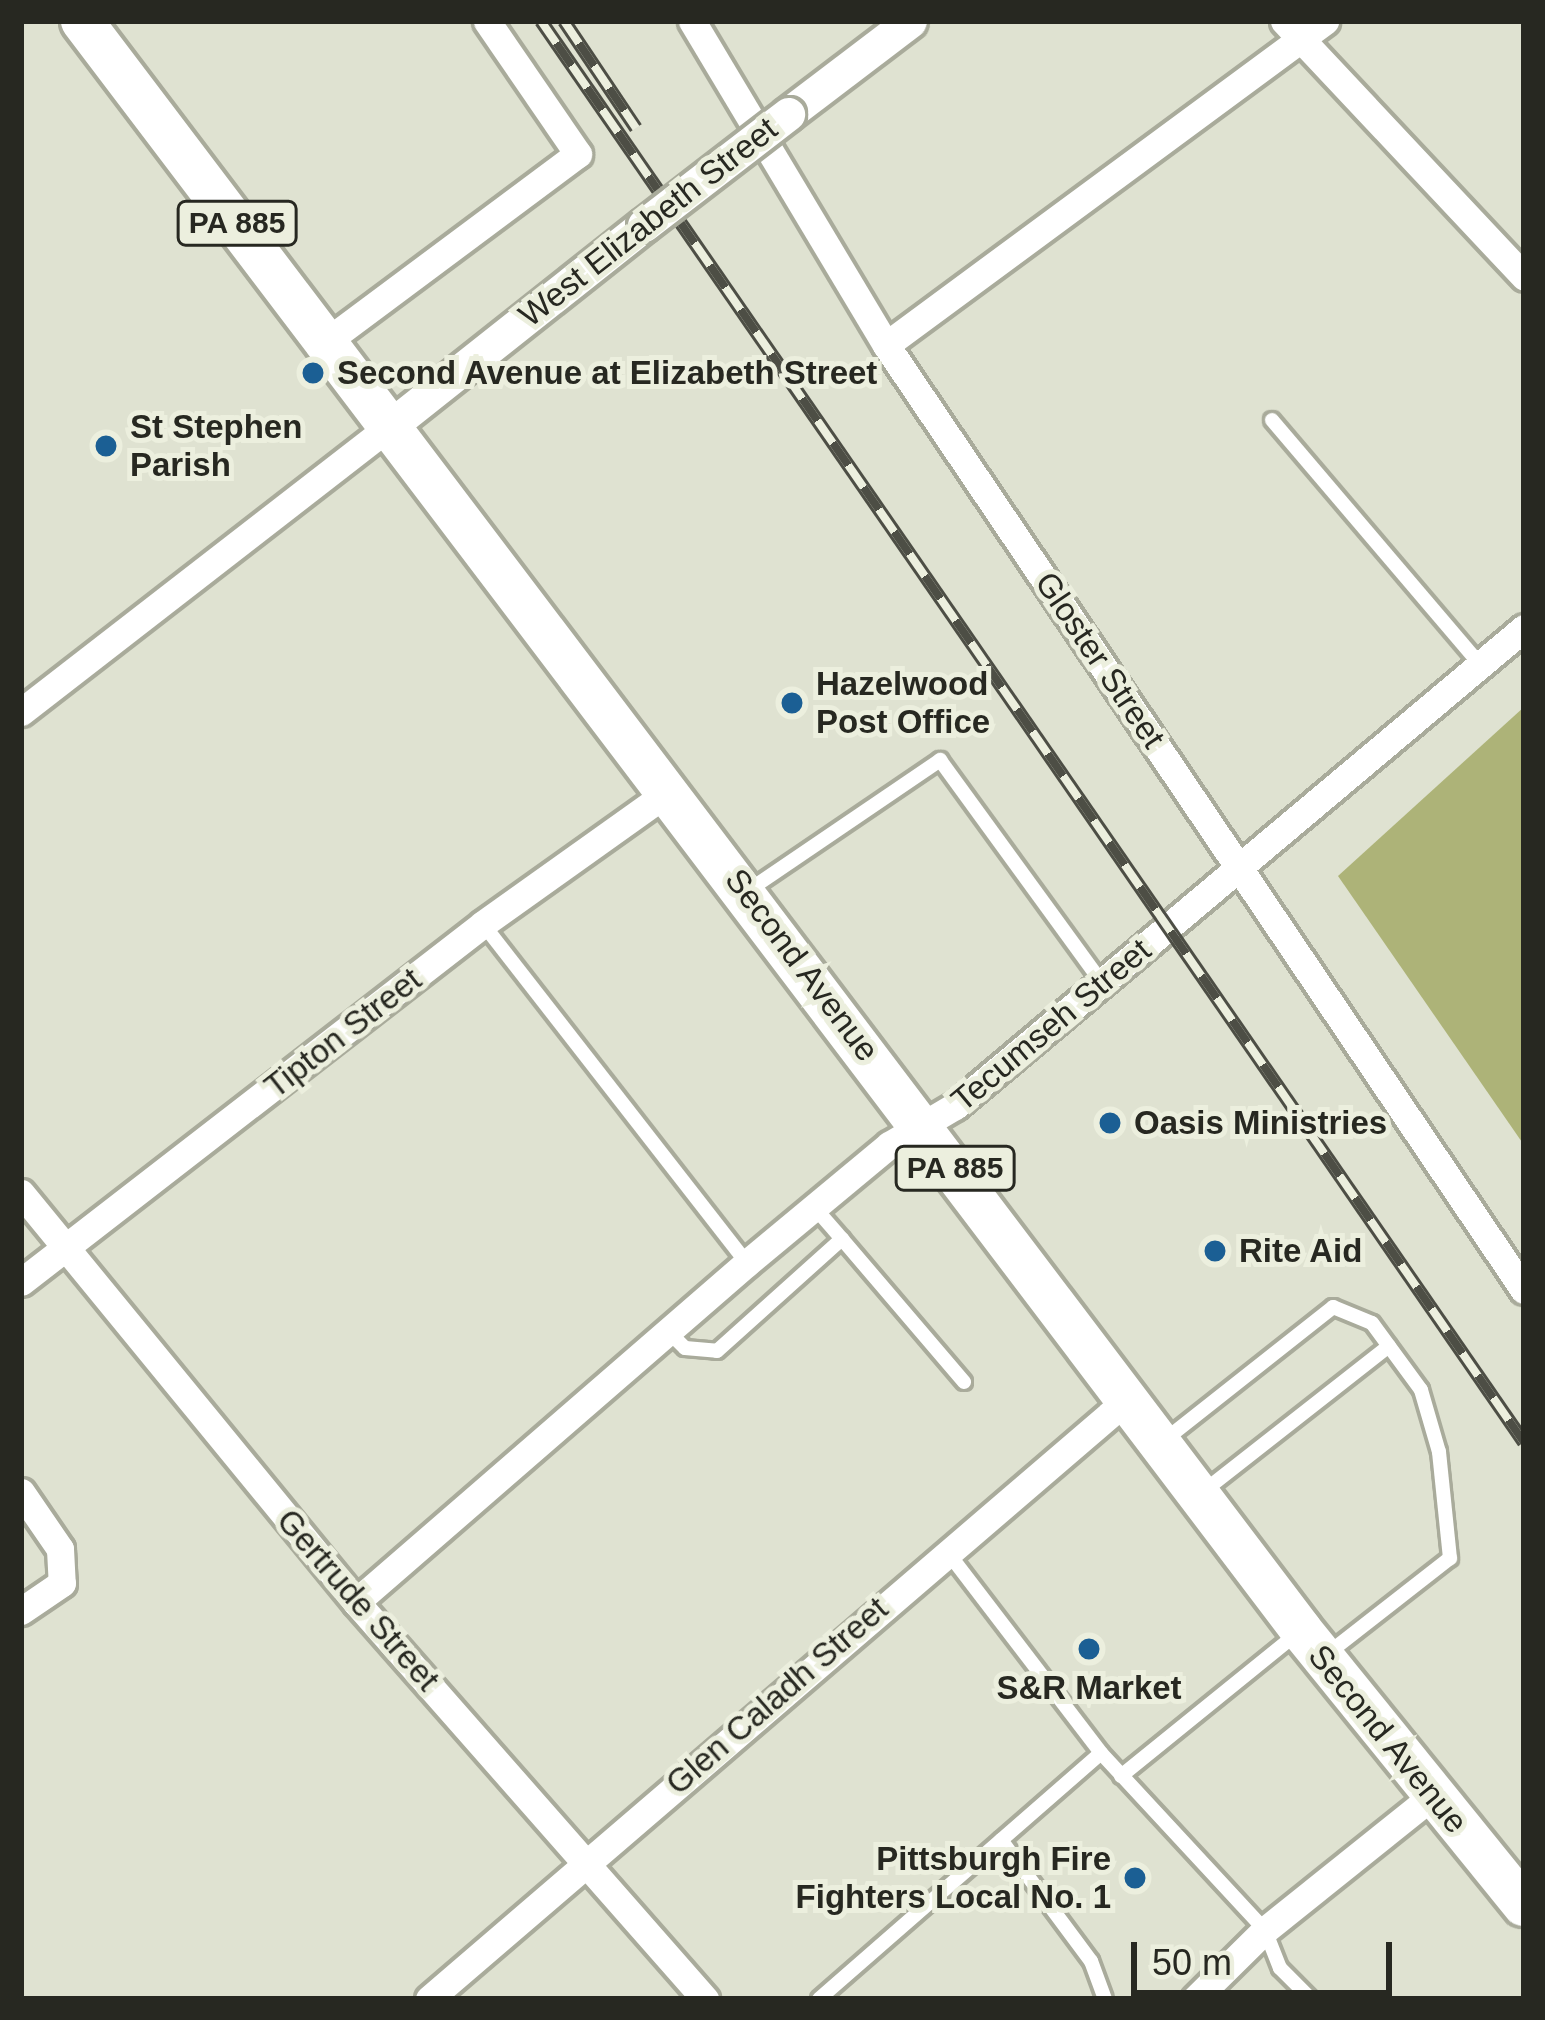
<!DOCTYPE html>
<style>
body{margin:0}
#map{position:relative;width:1545px;height:2020px;overflow:hidden;background:#dfe2d1;font-family:Arial,sans-serif}
div>[style]{position:absolute}
[style*='--x']{left:calc(var(--x)*1px);top:calc(var(--y)*1px);width:calc(var(--w)*1px);rotate:calc(var(--a)*1deg)}
.green>*{inset:0;background:#adb378}
.roads{filter:drop-shadow(3px 0 #a9ab9b) drop-shadow(-3px 0 #a9ab9b) drop-shadow(0 3px #a9ab9b) drop-shadow(0 -3px #a9ab9b)}
.service>*{height:14px;margin:-7px;padding:0 7px;transform-origin:7px;border-radius:7px;background:#fff}
.minor>*{height:27px;margin:-13.5px;padding:0 13.5px;transform-origin:13.5px;border-radius:13.5px;background:#fff}
.tertiary>*{height:33px;margin:-16.5px;padding:0 16.5px;transform-origin:16.5px;border-radius:16.5px;background:#fff}
.primary>*{height:42px;margin:-21px;padding:0 21px;transform-origin:21px;border-radius:21px;background:#fff}
.rail>*{height:14px;margin-top:-7px;transform-origin:0;background:repeating-linear-gradient(90deg,#ecefde 0 27px,#4d4e45 0 54px);box-sizing:border-box;border-block:3px solid #4d4e45}
.bridges{filter:drop-shadow(3px 0 #a9ab9b) drop-shadow(-3px 0 #a9ab9b) drop-shadow(0 3px #a9ab9b) drop-shadow(0 -3px #a9ab9b)}
.tertiary-bridge>*{height:33px;margin:-16.5px;padding:0 16.5px;transform-origin:16.5px;border-radius:16.5px;background:#fff}
.dots>*{width:33px;height:33px;translate:-50% -50%;box-sizing:border-box;border:6px solid #ecefde;border-radius:50%}
span{translate:-50% -50%;white-space:nowrap;text-align:center;line-height:1.15;-webkit-text-stroke:10px #ecefde;paint-order:stroke}
.shield-label span{padding:3px 9px;background:#ecefde;border:3px solid;border-radius:9px;-webkit-text-stroke-width:0}
.shield-label{font-size:30px;color:#272821;font-weight:700}
.street-label{font-size:33px;color:#272821}
.poi-label{font-size:33px;color:#272821;font-weight:700}
.left{translate:0 -50%;text-align:left}
.right{translate:-100% -50%;text-align:right}
.frame{position:absolute;inset:0;border:24px solid #272821;pointer-events:none}
.scale{position:absolute;left:1131px;top:1942px;width:261px;height:54px;box-sizing:border-box;border:6px solid #272821;border-top:0;padding-left:15px;font-size:36px;line-height:42px;white-space:nowrap;color:#272821;-webkit-text-stroke:9px #ecefde;paint-order:stroke}
</style>
<div id="map">
<div class="green">
<div style="clip-path:polygon(1524px 707px,1524px 1145px,1338px 876px)"></div>
</div>
<div class="roads">
<div class="service">
<div style="--x:1272;--y:420;--w:323;--a:49.6"></div>
<div style="--x:746;--y:892;--w:235;--a:-34.2"></div>
<div style="--x:940;--y:760;--w:276;--a:54"></div>
<div style="--x:483;--y:924;--w:430;--a:52.1"></div>
<div style="--x:814;--y:1207;--w:43;--a:48.8"></div>
<div style="--x:668;--y:1331;--w:24;--a:45"></div>
<div style="--x:685;--y:1348;--w:32;--a:5"></div>
<div style="--x:717;--y:1351;--w:168;--a:-41.9"></div>
<div style="--x:842;--y:1239;--w:188;--a:49.5"></div>
<div style="--x:1166;--y:1439;--w:213;--a:-38.3"></div>
<div style="--x:1333;--y:1307;--w:42;--a:22.3"></div>
<div style="--x:1372;--y:1323;--w:83;--a:53.8"></div>
<div style="--x:1421;--y:1390;--w:65;--a:73.8"></div>
<div style="--x:1439;--y:1452;--w:107;--a:84.1"></div>
<div style="--x:1450;--y:1558;--w:157;--a:142"></div>
<div style="--x:1204;--y:1491;--w:235;--a:-38.1"></div>
<div style="--x:946;--y:1550;--w:255;--a:52.6"></div>
<div style="--x:1101;--y:1753;--w:241;--a:47.2"></div>
<div style="--x:1265;--y:1930;--w:41;--a:68.5"></div>
<div style="--x:1280;--y:1968;--w:44;--a:45"></div>
<div style="--x:1121;--y:1776;--w:229;--a:-39"></div>
<div style="--x:1001;--y:1840;--w:151;--a:53.4"></div>
<div style="--x:1091;--y:1961;--w:40;--a:69.8"></div>
<div style="--x:819;--y:1999;--w:374;--a:-41.1"></div>
</div>
<div class="minor">
<div style="--x:692;--y:21;--w:378;--a:59.1"></div>
<div style="--x:886;--y:345;--w:1140;--a:55.98"></div>
<div style="--x:1284;--y:21;--w:351;--a:46.8"></div>
<div style="--x:327;--y:341;--w:313;--a:-36.7"></div>
<div style="--x:578;--y:154;--w:161;--a:-124.4"></div>
<div style="--x:886;--y:345;--w:546;--a:-36.43"></div>
<div style="--x:21;--y:712;--w:465;--a:-37.8"></div>
<div style="--x:21;--y:1193;--w:529;--a:50.68"></div>
<div style="--x:356;--y:1602;--w:529;--a:48.68"></div>
<div style="--x:21;--y:1282;--w:584;--a:-37.77"></div>
<div style="--x:483;--y:924;--w:231;--a:-35.5"></div>
<div style="--x:21;--y:1492;--w:69;--a:55.6"></div>
<div style="--x:60;--y:1549;--w:34;--a:87"></div>
<div style="--x:62;--y:1583;--w:50;--a:145.7"></div>
<div style="--x:356;--y:1602;--w:517;--a:-40.93"></div>
<div style="--x:747;--y:1263;--w:185;--a:-39.7"></div>
<div style="--x:889;--y:1145;--w:77;--a:-30.6"></div>
<div style="--x:955;--y:1106;--w:743;--a:-40.03"></div>
<div style="--x:429;--y:1999;--w:923;--a:-40.65"></div>
<div style="--x:1195;--y:1999;--w:98;--a:-44.6"></div>
<div style="--x:1265;--y:1930;--w:214;--a:-38.7"></div>
</div>
<div class="tertiary">
<div style="--x:788;--y:114;--w:153;--a:-37.3"></div>
<div style="--x:389;--y:427;--w:325;--a:-38.4"></div>
</div>
<div class="primary">
<div style="--x:82;--y:21;--w:2019;--a:52.85"></div>
<div style="--x:1301;--y:1630;--w:354;--a:51"></div>
</div>
</div>
<div class="rail">
<div style="--x:541;--y:21;--w:1728;--a:55.33"></div>
<div style="--x:564;--y:21;--w:129;--a:56.1"></div>
</div>
<div class="bridges">
<div class="tertiary-bridge">
<div style="--x:644;--y:225;--w:182;--a:-37.6"></div>
</div>
</div>
<div class="dots">
<div style="left:313px;top:373px;background:#1b5f94"></div>
<div style="left:106px;top:446px;background:#1b5f94"></div>
<div style="left:792px;top:703px;background:#1b5f94"></div>
<div style="left:1110px;top:1123px;background:#1b5f94"></div>
<div style="left:1215px;top:1251px;background:#1b5f94"></div>
<div style="left:1089px;top:1649px;background:#1b5f94"></div>
<div style="left:1135px;top:1878px;background:#1b5f94"></div>
</div>
<div class="shield-label">
<span style="left:237px;top:223px">PA 885</span>
<span style="left:955px;top:1168px">PA 885</span>
</div>
<div class="street-label">
<span style="left:648px;top:222px;rotate:-38deg">West Elizabeth Street</span>
<span style="left:1100px;top:660px;rotate:56deg">Gloster Street</span>
<span style="left:802px;top:965px;rotate:53deg">Second Avenue</span>
<span style="left:1051px;top:1025px;rotate:-40deg">Tecumseh Street</span>
<span style="left:343px;top:1033px;rotate:-38deg">Tipton Street</span>
<span style="left:358px;top:1600px;rotate:49deg">Gertrude Street</span>
<span style="left:777px;top:1696px;rotate:-41deg">Glen Caladh Street</span>
<span style="left:1388px;top:1739px;rotate:51deg">Second Avenue</span>
</div>
<div class="poi-label">
<span class="left" style="left:337px;top:373px">Second Avenue at Elizabeth Street</span>
<span class="left" style="left:130px;top:446px">St Stephen<br>Parish</span>
<span class="left" style="left:816px;top:703px">Hazelwood<br>Post Office</span>
<span class="left" style="left:1134px;top:1123px">Oasis Ministries</span>
<span class="left" style="left:1239px;top:1251px">Rite Aid</span>
<span style="left:1089px;top:1688px">S&amp;R Market</span>
<span class="right" style="left:1111px;top:1878px">Pittsburgh Fire<br>Fighters Local No. 1</span>
</div>
<div class="frame"></div>
<div class="scale">50 m</div>
</div>
